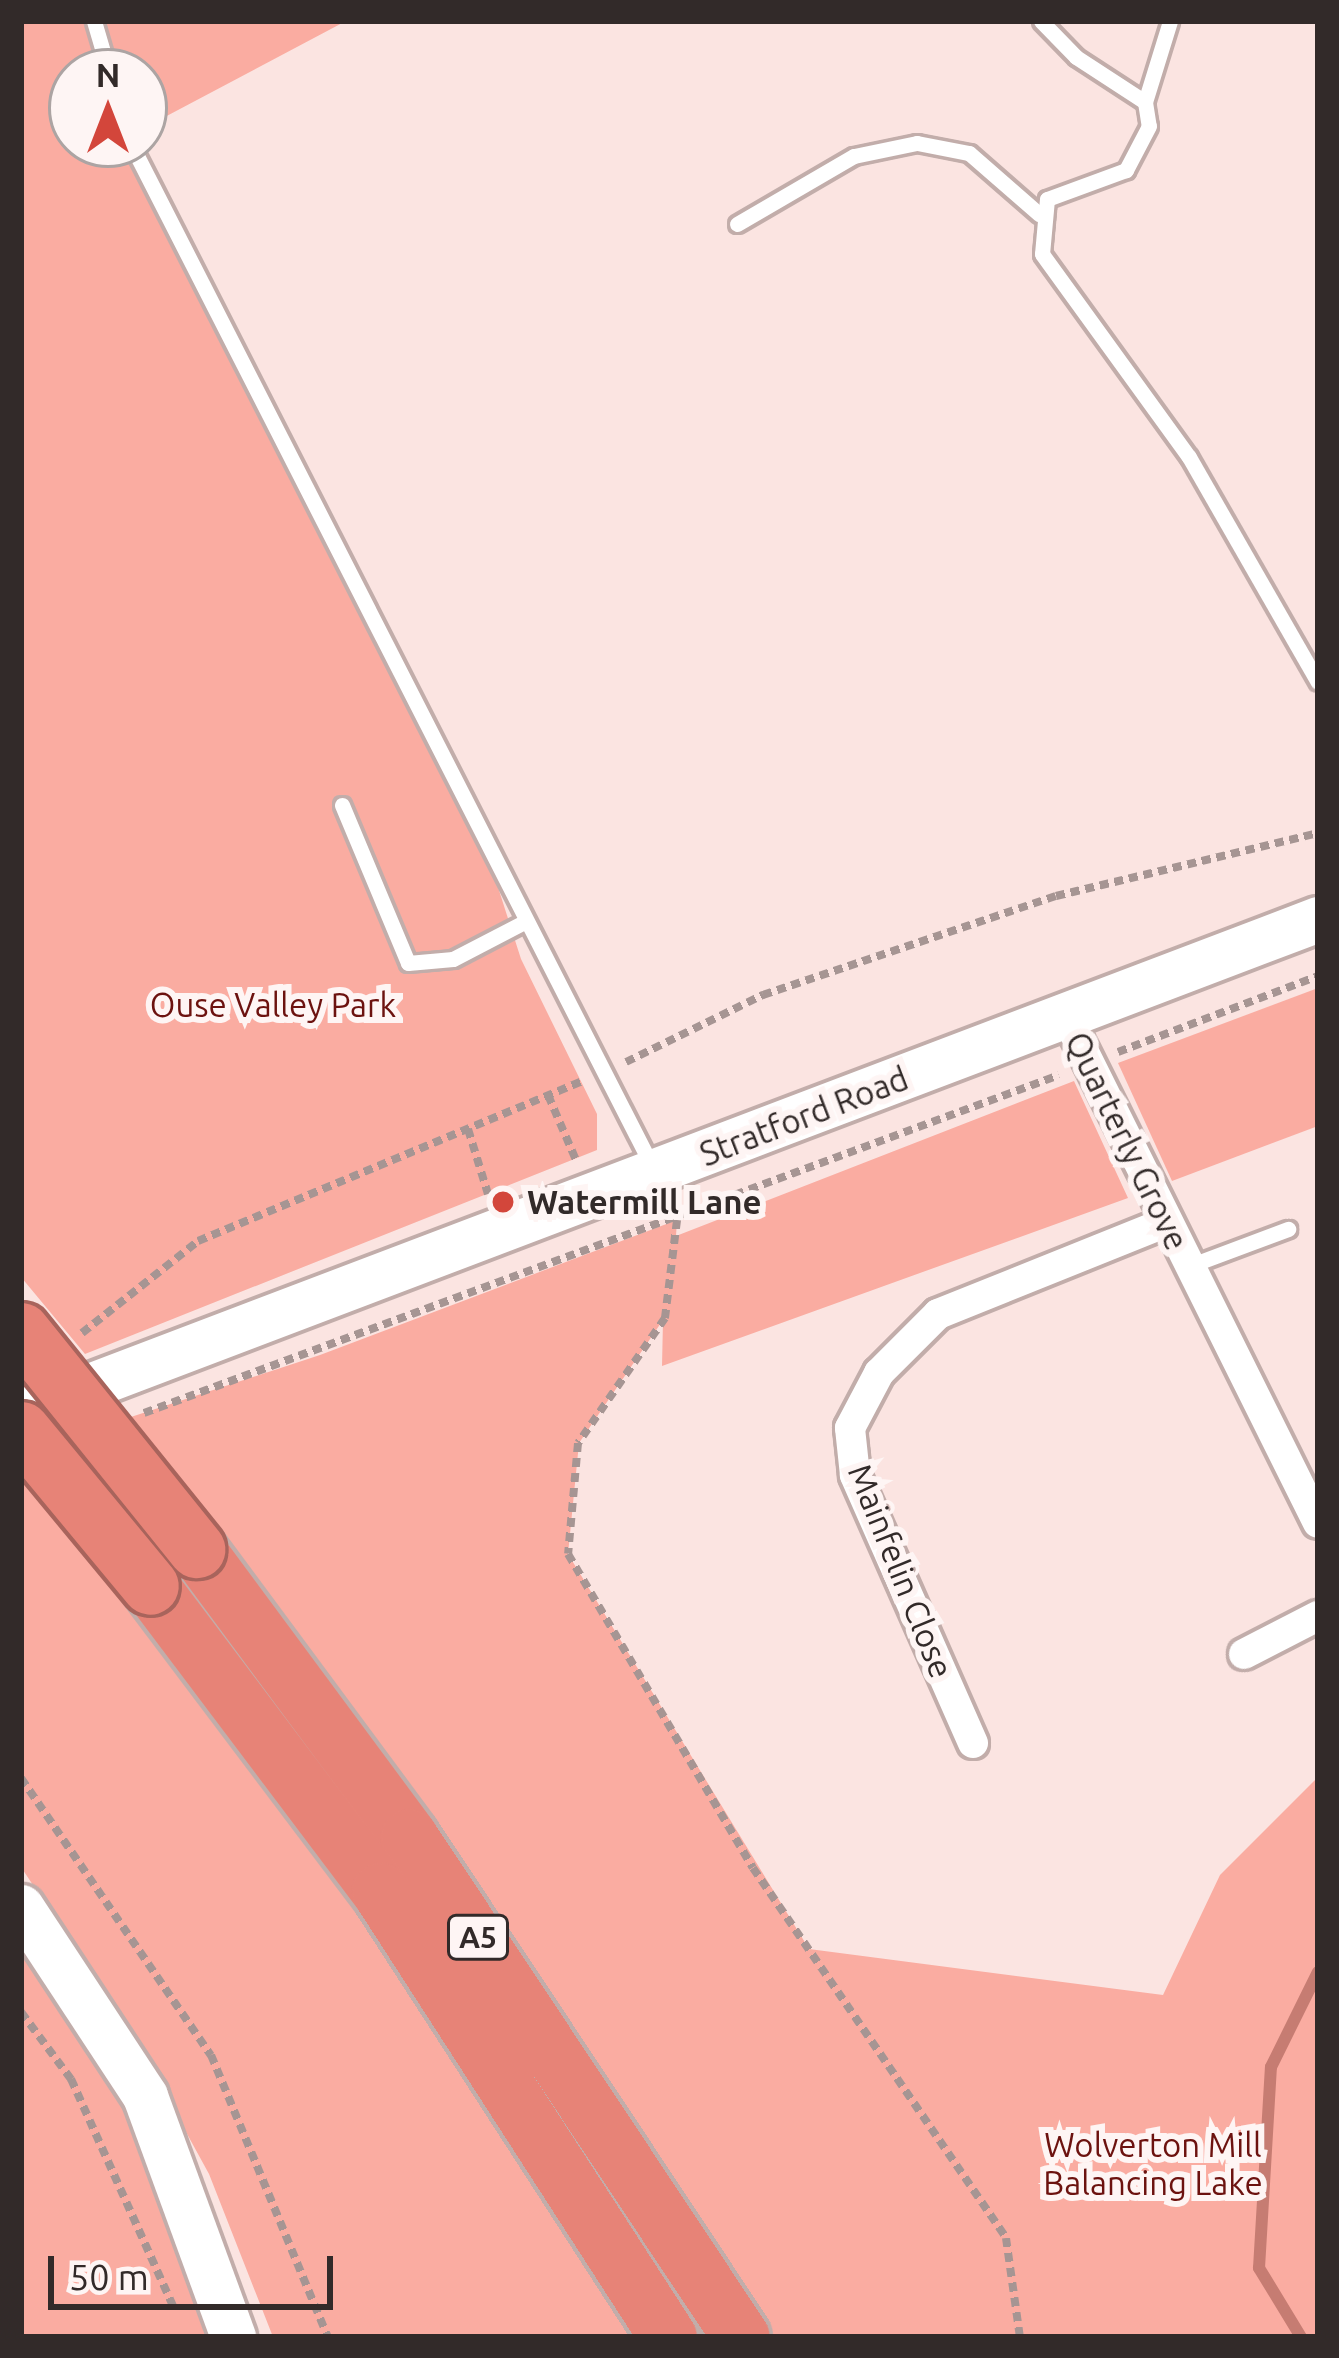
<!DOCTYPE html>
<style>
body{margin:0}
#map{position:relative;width:1339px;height:2358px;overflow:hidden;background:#fbe4e1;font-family:Ubuntu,sans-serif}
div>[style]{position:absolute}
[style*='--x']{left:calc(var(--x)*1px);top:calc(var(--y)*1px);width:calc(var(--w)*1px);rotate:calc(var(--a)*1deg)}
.green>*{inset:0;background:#faaca1}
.stream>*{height:12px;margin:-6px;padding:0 6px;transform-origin:6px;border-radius:6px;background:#c67c72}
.path>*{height:8px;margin-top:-4px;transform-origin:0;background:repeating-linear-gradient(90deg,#a69593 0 9px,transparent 0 15px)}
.roads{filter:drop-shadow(3px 0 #c2adaa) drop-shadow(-3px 0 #c2adaa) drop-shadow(0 3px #c2adaa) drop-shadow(0 -3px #c2adaa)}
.lane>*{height:15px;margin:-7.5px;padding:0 7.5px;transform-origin:7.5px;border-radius:7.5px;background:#fff}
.street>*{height:30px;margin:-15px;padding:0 15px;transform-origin:15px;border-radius:15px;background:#fff}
.secondary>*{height:45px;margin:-22.5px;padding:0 22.5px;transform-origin:22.5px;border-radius:22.5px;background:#fff}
.highway>*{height:57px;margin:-28.5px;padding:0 28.5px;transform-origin:28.5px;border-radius:28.5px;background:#e78377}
.bridges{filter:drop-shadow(3px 0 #a8645c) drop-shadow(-3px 0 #a8645c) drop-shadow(0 3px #a8645c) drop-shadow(0 -3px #a8645c)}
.highway-bridge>*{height:57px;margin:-28.5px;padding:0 28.5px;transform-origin:28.5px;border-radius:28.5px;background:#e78377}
.dots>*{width:33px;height:33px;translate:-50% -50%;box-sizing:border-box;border:6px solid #fef5f4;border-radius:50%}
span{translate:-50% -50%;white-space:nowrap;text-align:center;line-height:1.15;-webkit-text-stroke:12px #fef5f4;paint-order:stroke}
.shield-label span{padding:3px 9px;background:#fef5f4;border:3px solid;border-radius:9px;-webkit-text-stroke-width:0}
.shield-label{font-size:30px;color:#322a29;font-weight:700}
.park-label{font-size:33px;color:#6c120f}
.street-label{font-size:33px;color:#322a29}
.poi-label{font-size:33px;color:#322a29;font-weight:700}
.left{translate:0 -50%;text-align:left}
.frame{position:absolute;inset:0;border:24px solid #322a29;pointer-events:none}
.north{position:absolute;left:48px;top:48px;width:120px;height:120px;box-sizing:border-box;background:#fef5f4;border:3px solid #aca4a3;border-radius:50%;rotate:0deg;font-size:33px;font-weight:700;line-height:48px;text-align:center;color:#322a29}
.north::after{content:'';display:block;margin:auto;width:42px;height:54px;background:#d3463b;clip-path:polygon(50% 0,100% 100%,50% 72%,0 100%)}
.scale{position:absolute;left:48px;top:2256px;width:285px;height:54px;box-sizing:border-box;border:6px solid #322a29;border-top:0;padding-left:15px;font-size:36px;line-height:42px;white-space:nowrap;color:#322a29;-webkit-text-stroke:9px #fef5f4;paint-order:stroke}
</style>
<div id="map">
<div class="green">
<div style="clip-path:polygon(21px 21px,346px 21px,144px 128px,144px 72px,72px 72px,72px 144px,131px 144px,481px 834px,521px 959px,597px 1114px,597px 1150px,85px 1354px,21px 1277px)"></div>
<div style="clip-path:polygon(1318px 988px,1318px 1126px,1172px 1181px,1118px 1063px)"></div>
<div style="clip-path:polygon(1074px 1081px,1128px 1198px,662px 1366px,663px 1320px,579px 1443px,568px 1554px,809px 1949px,1163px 1995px,1220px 1875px,1318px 1777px,1318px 2337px,273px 2337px,209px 2174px,135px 2039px,21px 1867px,21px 1453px,320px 1355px,677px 1220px,676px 1236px)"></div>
<div style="clip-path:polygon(21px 1907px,75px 1979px,233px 2337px,21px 2337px)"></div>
</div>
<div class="stream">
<div style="--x:1301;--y:2337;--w:81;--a:-121.3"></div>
<div style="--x:1259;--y:2268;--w:201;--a:-86.6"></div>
<div style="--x:1271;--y:2067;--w:106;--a:-63.7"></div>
</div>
<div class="path">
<div style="--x:1118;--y:1052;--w:214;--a:-20.8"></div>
<div style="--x:626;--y:1062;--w:153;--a:-26.1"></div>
<div style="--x:763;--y:995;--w:309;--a:-18.7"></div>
<div style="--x:1056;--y:896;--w:269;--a:-13.5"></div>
<div style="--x:548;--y:1095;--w:71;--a:66.7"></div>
<div style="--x:468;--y:1129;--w:68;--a:72.9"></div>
<div style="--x:677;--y:1220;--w:99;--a:97"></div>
<div style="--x:665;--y:1318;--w:152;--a:124.8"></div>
<div style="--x:578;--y:1443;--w:111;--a:95.1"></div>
<div style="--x:568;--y:1554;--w:364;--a:59.5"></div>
<div style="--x:753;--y:1868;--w:448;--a:55.6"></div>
<div style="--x:1006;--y:2238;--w:100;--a:82"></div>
<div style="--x:82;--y:1333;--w:148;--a:-38.4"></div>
<div style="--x:198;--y:1241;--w:419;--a:-22.6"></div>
<div style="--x:144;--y:1413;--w:975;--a:-20.27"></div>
<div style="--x:21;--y:1778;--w:336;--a:55.6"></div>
<div style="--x:211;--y:2055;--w:305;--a:67.5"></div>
<div style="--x:21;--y:2012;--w:84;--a:53.3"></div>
<div style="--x:71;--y:2079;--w:251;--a:65.8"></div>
</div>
<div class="roads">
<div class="lane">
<div style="--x:94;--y:21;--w:53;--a:73.6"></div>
<div style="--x:1041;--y:21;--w:50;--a:45.8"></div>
<div style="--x:1076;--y:57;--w:82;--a:33.1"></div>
<div style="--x:1145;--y:102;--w:24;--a:81"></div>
<div style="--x:1149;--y:126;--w:50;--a:117.6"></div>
<div style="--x:1126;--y:170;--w:84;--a:159.8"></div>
<div style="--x:1047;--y:199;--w:55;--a:95.2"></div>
<div style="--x:1042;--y:254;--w:251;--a:54.1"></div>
<div style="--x:1189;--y:457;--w:259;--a:60.2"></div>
<div style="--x:1145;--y:102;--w:85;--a:-72.8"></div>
<div style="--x:131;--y:144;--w:1145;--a:62.99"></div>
<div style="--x:737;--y:224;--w:135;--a:-30.2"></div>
<div style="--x:854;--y:156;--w:64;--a:-11.7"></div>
<div style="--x:917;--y:143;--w:53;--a:10.9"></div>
<div style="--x:969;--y:153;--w:93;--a:41.1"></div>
<div style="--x:342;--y:805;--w:171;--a:67.3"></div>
<div style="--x:408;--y:963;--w:45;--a:-5.1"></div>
<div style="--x:453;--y:959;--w:80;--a:-27.5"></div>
<div style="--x:1189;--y:1266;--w:106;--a:-20.5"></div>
</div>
<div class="street">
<div style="--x:1066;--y:1016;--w:566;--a:63.57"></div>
<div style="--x:1244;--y:1654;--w:83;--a:-27.2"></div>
<div style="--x:973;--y:1743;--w:293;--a:-113.8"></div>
<div style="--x:855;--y:1475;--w:47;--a:-96.1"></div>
<div style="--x:850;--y:1428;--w:62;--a:-62.2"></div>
<div style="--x:879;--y:1373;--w:83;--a:-45"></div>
<div style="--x:938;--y:1314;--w:247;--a:-21.9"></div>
</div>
<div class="secondary">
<div style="--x:21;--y:1412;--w:1388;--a:-20.81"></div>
<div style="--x:21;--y:1907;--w:226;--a:56.7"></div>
<div style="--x:145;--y:2096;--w:257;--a:69.9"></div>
</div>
<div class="highway">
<div style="--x:196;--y:1549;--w:358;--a:53.5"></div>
<div style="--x:409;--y:1837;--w:600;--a:56.42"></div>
<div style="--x:150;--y:1586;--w:382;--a:53"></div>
<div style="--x:380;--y:1891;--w:531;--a:57.15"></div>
</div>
</div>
<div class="bridges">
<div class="highway-bridge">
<div style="--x:21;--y:1331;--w:280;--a:51.2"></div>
<div style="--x:21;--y:1430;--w:202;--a:50.4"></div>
</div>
</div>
<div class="dots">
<div style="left:503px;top:1202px;background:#d3463b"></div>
</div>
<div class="shield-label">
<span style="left:478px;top:1937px">A5</span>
</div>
<div class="park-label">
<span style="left:273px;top:1005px">Ouse Valley Park</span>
<span style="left:1153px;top:2164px">Wolverton Mill<br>Balancing Lake</span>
</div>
<div class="street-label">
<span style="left:804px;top:1116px;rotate:-21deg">Stratford Road</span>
<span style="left:1127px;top:1141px;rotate:64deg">Quarterly Grove</span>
<span style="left:901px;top:1571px;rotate:68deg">Mainfelin Close</span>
</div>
<div class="poi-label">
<span class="left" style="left:527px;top:1202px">Watermill Lane</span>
</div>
<div class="frame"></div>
<div class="north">N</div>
<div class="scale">50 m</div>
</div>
